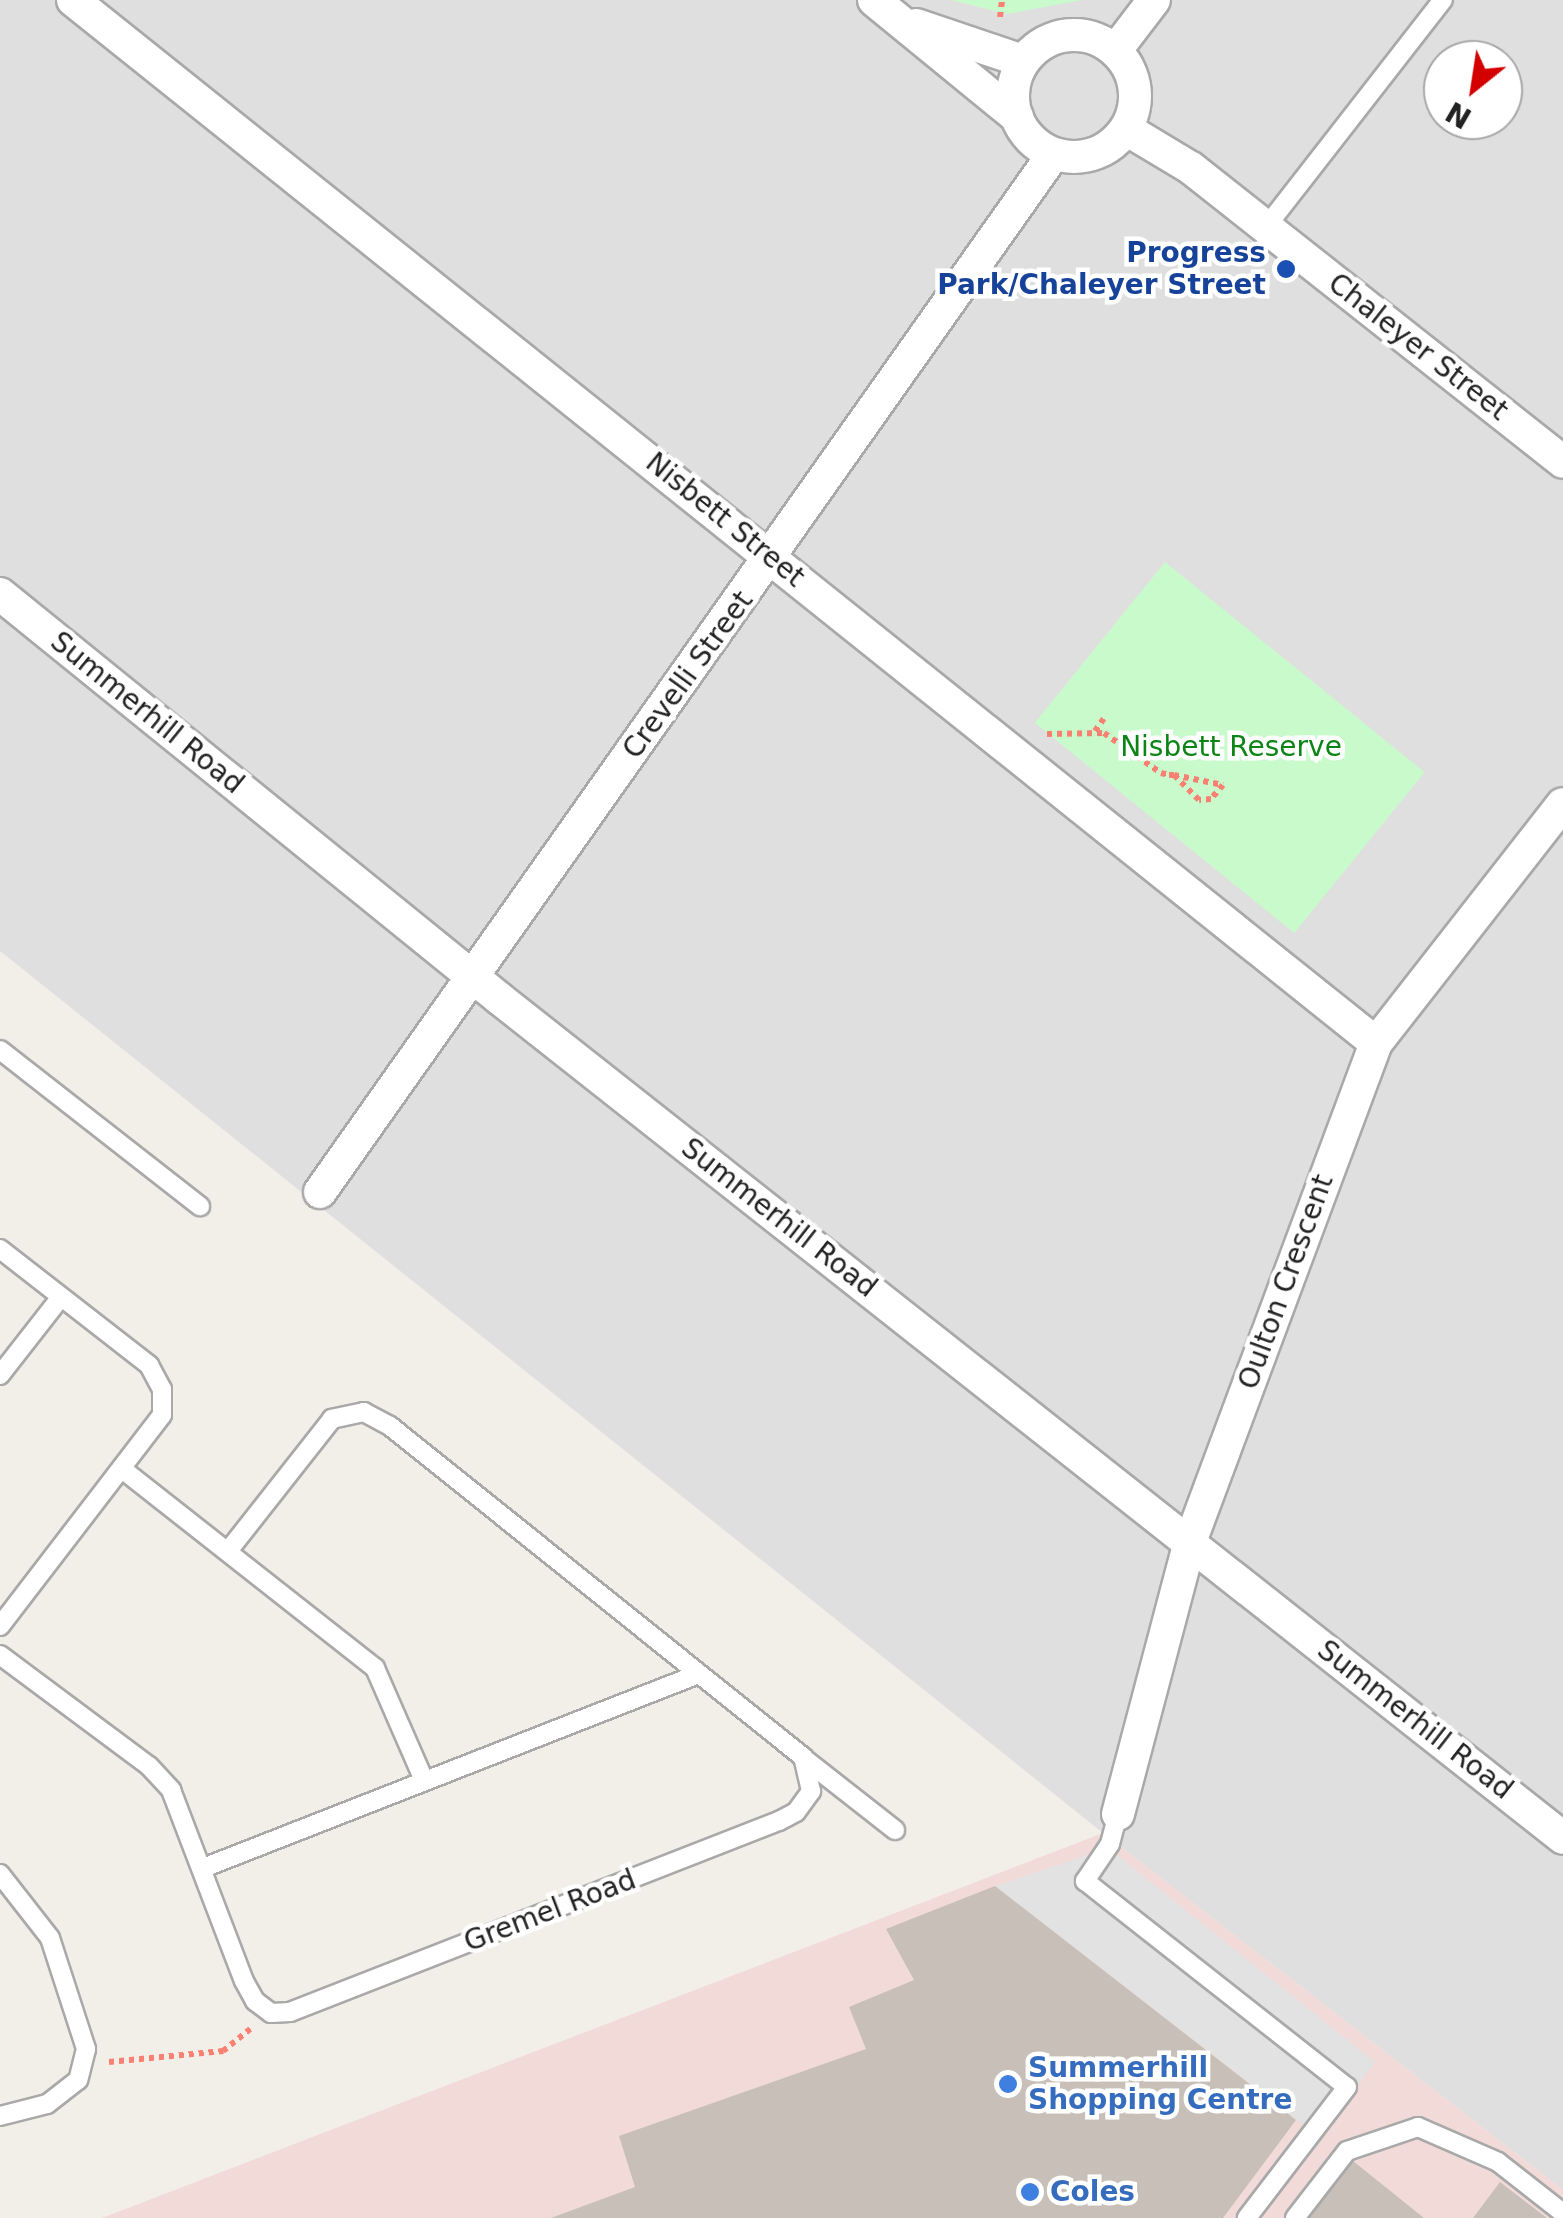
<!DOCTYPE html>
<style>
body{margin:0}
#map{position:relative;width:1563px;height:2218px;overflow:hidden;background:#f2efe9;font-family:"DejaVu Sans",sans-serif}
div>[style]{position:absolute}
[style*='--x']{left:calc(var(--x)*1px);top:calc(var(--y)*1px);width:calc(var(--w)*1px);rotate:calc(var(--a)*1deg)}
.residential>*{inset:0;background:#e0dfdf}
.commercial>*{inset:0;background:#f2dad9}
.park>*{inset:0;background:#c8facc;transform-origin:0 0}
.parking>*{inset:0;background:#e2e2e2}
.building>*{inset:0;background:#c7bfb8}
.path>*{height:6px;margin-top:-3px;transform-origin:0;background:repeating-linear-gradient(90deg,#fa8072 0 5px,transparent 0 10px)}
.roads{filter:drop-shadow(2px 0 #a9a9a9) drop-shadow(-2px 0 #a9a9a9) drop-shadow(0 2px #a9a9a9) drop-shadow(0 -2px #a9a9a9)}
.service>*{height:18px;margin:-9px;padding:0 9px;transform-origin:9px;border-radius:9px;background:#fff}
.minor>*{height:32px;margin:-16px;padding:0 16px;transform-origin:16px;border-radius:16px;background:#fff}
.minor>.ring{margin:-16px;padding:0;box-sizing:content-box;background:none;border:32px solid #fff;border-radius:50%}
.dots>*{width:28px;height:28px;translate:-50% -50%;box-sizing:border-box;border:5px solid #fff;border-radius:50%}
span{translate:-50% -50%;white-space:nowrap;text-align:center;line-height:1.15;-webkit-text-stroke:9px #fff;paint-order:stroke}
.transit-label{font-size:28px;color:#164399;font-weight:700}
.right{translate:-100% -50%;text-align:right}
.street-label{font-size:28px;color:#222}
.park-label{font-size:28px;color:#0c8416}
.shop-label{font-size:28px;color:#366cbe;font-weight:700}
.left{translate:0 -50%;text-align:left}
.north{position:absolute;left:1423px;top:40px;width:100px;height:100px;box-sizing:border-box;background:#fff;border:2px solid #a7a7a7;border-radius:50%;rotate:210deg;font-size:28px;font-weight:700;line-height:40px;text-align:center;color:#222}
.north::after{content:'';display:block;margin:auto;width:35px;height:45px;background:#d40000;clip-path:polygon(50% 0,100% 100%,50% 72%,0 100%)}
</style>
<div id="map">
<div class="residential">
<div style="clip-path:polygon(evenodd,0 0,1563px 0,1563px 2190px,1103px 1833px,0 951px,0 0,1443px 60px,1503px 60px,1503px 120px,1443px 120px,1443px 60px)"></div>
</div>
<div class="commercial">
<div style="clip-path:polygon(1103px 1833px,1563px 2190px,1563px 2218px,102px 2218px)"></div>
</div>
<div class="park">
<div style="clip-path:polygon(951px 0,1082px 0,1007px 14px)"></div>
<div style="left:1165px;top:562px;width:334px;height:207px;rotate:39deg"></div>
</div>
<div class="parking">
<div style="clip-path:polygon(1108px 1848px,1375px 2062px,1319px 2137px,995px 1886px)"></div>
</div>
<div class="building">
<div style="clip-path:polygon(995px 1886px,1296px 2120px,1223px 2218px,551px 2218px,635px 2187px,619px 2136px,866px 2049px,849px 2007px,914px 1980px,886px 1929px)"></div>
<div style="clip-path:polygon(1348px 2157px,1424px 2218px,1301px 2218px)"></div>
<div style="clip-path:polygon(1500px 2182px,1547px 2218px,1473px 2218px)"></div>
</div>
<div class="path">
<div style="--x:1000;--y:17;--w:17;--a:-83"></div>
<div style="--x:1095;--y:731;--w:19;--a:-55"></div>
<div style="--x:1047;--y:734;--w:57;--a:-1"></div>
<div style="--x:1104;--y:733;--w:70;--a:35.1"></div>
<div style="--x:1161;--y:773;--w:8;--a:14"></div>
<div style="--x:1169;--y:775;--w:5;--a:0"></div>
<div style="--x:1174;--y:775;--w:50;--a:11.5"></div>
<div style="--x:1223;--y:785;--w:18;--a:131"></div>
<div style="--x:1211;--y:799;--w:12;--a:175"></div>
<div style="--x:1199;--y:800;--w:35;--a:-135"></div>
<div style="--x:109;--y:2062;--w:115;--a:-5.5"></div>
<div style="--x:223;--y:2051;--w:38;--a:-39"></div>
</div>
<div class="roads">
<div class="service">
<div style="--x:1266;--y:227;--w:288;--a:-52.1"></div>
<div style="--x:0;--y:1050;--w:254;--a:38"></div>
<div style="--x:0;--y:1249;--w:189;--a:37.9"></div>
<div style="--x:149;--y:1365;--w:27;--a:62"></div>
<div style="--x:162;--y:1389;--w:26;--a:90"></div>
<div style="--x:162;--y:1415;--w:266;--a:127.5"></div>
<div style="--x:0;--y:1375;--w:99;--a:-52"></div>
<div style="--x:122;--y:1469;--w:322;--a:38.2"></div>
<div style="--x:375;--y:1668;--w:122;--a:66.4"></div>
<div style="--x:0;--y:1655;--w:186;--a:36.7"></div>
<div style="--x:149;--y:1766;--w:33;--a:47"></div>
<div style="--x:171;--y:1790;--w:204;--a:69.1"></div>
<div style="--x:244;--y:1981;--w:23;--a:61"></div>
<div style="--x:255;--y:2001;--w:20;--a:37"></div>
<div style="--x:271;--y:2013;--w:19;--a:-3"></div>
<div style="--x:290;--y:2012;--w:525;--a:-21.34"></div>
<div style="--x:779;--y:1821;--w:19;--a:-28"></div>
<div style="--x:796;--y:1812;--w:26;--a:-54"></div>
<div style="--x:811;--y:1791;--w:35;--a:-103"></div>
<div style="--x:803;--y:1757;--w:529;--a:-141.29"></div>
<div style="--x:390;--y:1426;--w:30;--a:-152"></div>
<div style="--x:364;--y:1412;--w:33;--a:168"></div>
<div style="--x:332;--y:1419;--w:168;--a:128.2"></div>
<div style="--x:807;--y:1761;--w:112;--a:38.1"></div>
<div style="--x:1118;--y:1814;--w:31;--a:105"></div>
<div style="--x:1110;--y:1844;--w:45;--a:124"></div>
<div style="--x:1085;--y:1881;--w:333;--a:38.2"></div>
<div style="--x:1347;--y:2087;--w:165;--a:127.4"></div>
<div style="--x:203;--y:1868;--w:529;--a:-21.38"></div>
<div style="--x:0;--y:1874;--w:81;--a:52"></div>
<div style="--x:50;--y:1938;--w:117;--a:72"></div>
<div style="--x:86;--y:2049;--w:32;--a:104"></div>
<div style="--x:78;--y:2080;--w:39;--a:142"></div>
<div style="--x:47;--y:2104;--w:49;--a:165.7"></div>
<div style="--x:1295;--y:2218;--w:85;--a:-52.2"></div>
<div style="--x:1347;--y:2151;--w:75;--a:-18.7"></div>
<div style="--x:1418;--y:2127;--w:87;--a:23.6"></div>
<div style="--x:1498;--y:2162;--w:83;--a:38.1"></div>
</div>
<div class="minor">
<div style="--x:73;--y:0;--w:1669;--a:38.68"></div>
<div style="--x:874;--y:0;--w:185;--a:39.3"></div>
<div style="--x:916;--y:25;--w:113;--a:18.6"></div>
<div class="ring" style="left:1013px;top:35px;width:90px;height:90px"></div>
<div style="--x:1115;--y:51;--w:64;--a:-52.6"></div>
<div style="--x:1126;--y:129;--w:76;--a:31"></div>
<div style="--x:1191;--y:168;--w:474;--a:38.3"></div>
<div style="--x:0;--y:594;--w:643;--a:39.01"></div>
<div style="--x:500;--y:999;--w:1354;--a:38.28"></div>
<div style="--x:320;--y:1192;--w:1270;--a:-54.75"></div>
<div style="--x:1118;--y:1814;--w:281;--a:-75.2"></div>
<div style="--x:1190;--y:1542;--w:533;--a:-69.56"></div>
<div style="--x:1376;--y:1043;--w:303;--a:-52"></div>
</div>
</div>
<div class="dots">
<div style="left:1286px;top:269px;background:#1a4fb4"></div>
<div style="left:1008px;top:2084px;background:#3f7fe0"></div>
<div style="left:1030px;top:2192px;background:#3f7fe0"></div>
</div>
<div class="transit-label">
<span class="right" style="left:1266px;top:269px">Progress<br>Park/Chaleyer Street</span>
</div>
<div class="street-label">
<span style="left:1418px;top:347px;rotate:38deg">Chaleyer Street</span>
<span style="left:725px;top:520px;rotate:39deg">Nisbett Street</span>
<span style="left:688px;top:675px;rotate:-54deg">Crevelli Street</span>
<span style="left:147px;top:713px;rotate:39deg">Summerhill Road</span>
<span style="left:779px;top:1218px;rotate:38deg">Summerhill Road</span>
<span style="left:1286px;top:1282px;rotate:-70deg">Oulton Crescent</span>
<span style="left:1415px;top:1720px;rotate:38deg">Summerhill Road</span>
<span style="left:550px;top:1911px;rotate:-21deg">Gremel Road</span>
</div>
<div class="park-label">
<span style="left:1231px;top:747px">Nisbett Reserve</span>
</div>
<div class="shop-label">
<span class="left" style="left:1028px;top:2084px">Summerhill<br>Shopping Centre</span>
<span class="left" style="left:1050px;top:2192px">Coles</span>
</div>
<div class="north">N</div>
</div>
